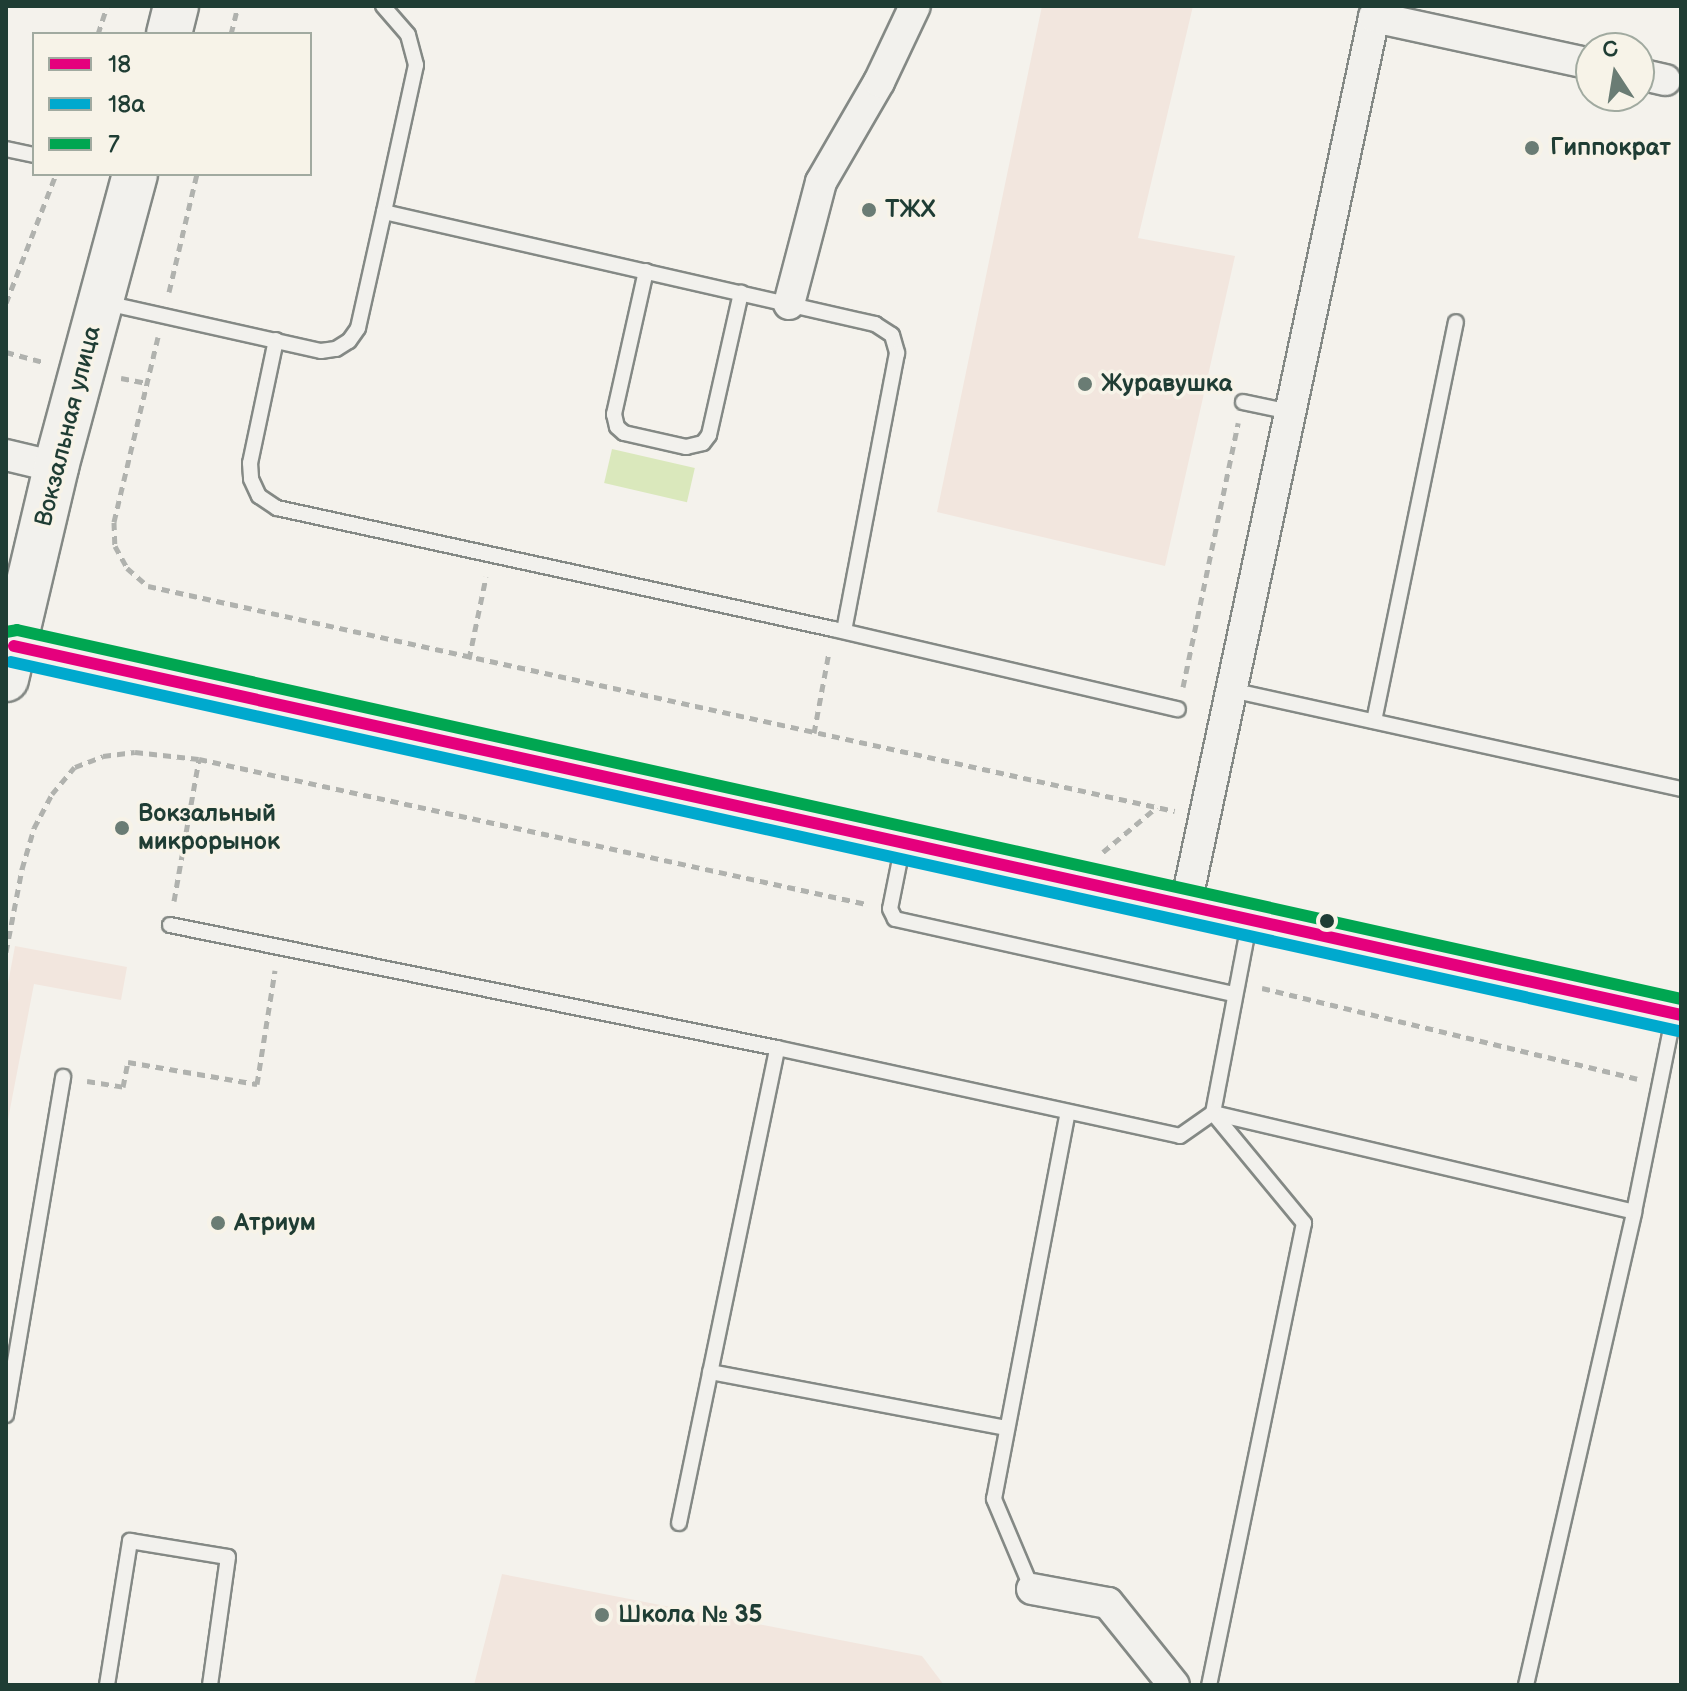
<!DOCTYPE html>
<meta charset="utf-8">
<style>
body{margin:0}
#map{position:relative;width:1687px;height:1691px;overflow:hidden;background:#f4f2ec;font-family:"Balsamiq Sans",sans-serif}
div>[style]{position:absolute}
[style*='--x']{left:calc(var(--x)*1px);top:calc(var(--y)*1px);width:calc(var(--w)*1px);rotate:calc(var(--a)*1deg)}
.built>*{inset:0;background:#f2e6de}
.green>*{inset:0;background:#dae8bc;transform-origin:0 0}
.path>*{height:5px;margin-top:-2.5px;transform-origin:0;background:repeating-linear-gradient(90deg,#b0b2ae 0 8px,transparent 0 14px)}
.roads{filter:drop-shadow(2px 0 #848985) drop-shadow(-2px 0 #848985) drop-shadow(0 2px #848985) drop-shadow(0 -2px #848985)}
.service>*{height:14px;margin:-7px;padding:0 7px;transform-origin:7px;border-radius:7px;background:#f2f1ed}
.minor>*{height:30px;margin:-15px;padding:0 15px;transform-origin:15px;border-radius:15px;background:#f2f1ed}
.tertiary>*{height:36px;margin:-18px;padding:0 18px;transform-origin:18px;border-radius:18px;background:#f2f1ed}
.primary>*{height:44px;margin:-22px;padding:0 22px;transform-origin:22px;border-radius:22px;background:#f2f1ed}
.bus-1>*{height:12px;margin:-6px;padding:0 6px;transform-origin:6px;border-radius:6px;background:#e5007d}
.bus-2>*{height:12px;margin:-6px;padding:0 6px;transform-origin:6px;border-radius:6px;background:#00a9ce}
.bus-3>*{height:12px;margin:-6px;padding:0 6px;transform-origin:6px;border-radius:6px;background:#00a651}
.dots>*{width:22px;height:22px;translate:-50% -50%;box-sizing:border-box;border:4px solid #f7f3e8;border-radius:50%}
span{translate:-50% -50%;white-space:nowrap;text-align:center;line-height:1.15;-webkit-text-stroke:7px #f7f3e8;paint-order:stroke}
.poi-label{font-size:24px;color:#1f3d34;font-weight:700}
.left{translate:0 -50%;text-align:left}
.street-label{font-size:24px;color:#1f3d34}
.frame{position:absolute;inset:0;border:8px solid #1f3d34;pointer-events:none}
.legend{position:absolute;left:32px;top:32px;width:280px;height:144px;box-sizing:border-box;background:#f7f3e8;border:2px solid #a1aaa0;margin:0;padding:10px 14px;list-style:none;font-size:24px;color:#1f3d34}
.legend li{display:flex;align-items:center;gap:16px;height:40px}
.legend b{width:40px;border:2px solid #a1aaa0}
.north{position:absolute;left:1575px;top:32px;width:80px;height:80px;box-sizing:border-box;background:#f7f3e8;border:2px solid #a1aaa0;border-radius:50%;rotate:348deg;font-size:22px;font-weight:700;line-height:32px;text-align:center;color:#1f3d34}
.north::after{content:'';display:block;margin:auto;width:28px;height:36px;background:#6a7c74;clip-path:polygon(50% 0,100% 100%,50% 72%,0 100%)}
</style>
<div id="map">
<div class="built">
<div style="clip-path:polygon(1042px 6px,1193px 6px,1138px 238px,1235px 256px,1165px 566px,937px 512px)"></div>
<div style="clip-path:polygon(15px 946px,127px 967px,121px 1000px,34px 984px,6px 1130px,6px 994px)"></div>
<div style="clip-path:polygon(502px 1574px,922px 1656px,944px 1685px,474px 1685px)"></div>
</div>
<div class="green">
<div style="left:612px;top:449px;width:85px;height:35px;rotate:13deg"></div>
</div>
<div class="path">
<div style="--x:98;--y:34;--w:29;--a:-72"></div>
<div style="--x:231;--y:34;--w:29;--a:-76"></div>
<div style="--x:169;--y:292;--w:121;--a:-76.7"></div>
<div style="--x:6;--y:303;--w:138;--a:-68.8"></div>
<div style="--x:158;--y:337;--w:190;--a:103.4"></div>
<div style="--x:114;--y:522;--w:24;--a:88"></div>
<div style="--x:115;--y:546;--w:25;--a:61"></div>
<div style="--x:127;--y:568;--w:28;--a:41"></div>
<div style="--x:148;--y:586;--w:1051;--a:12.36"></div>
<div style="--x:6;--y:352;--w:39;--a:15"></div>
<div style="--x:121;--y:378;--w:25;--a:11"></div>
<div style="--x:469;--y:659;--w:84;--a:-78.3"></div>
<div style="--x:1183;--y:687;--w:270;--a:-78.2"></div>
<div style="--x:814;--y:733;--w:82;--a:-79.5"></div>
<div style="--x:1103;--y:852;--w:70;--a:-39.8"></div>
<div style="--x:174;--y:901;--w:144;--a:-80"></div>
<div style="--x:6;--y:952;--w:85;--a:-79.1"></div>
<div style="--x:22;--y:869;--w:43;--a:-73.7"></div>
<div style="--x:34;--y:828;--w:38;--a:-62"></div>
<div style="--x:52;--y:794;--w:35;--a:-50"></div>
<div style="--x:75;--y:767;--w:30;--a:-21"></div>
<div style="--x:103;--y:756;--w:32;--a:-7"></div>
<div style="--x:135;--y:752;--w:64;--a:6.2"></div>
<div style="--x:199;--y:759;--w:683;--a:12.26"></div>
<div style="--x:1262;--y:988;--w:386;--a:13.6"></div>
<div style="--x:87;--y:1081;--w:36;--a:9"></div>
<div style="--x:123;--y:1087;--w:25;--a:-79"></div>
<div style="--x:128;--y:1062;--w:131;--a:9.7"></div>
<div style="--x:257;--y:1084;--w:115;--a:-81"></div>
</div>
<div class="roads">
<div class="service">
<div style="--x:383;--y:6;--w:38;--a:49"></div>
<div style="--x:408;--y:35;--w:31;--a:75"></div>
<div style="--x:416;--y:65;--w:150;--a:102.3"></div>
<div style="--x:6;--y:149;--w:29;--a:12"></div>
<div style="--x:646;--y:271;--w:147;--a:102.6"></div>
<div style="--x:614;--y:414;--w:13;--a:77"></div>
<div style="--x:617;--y:427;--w:9;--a:41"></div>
<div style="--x:624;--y:433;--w:64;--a:12.7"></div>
<div style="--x:686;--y:447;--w:17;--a:-13"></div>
<div style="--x:703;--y:443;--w:10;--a:-53"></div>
<div style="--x:709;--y:435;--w:146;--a:-77.3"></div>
<div style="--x:106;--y:303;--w:220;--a:12.6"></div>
<div style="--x:321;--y:351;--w:15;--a:-8"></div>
<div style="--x:336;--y:349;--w:15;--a:-32"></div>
<div style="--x:349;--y:341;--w:16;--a:-55"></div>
<div style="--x:358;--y:328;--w:119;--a:-77.4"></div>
<div style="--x:384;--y:212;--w:504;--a:12.85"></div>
<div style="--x:875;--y:324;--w:20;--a:33"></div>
<div style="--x:892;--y:335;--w:19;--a:74"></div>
<div style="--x:897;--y:353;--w:283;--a:100.8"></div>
<div style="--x:276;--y:340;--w:126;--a:101.9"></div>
<div style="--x:250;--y:463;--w:16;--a:86"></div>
<div style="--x:251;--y:479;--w:19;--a:65"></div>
<div style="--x:259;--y:496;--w:22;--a:34"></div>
<div style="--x:277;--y:508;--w:569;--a:12.28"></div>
<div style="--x:833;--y:629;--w:354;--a:13.1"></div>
<div style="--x:1243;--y:402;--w:48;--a:12"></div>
<div style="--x:1231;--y:690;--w:461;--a:12.4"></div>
<div style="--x:1374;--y:721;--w:407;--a:-78.4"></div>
<div style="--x:903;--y:844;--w:66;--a:101.3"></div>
<div style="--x:890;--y:909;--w:11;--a:63"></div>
<div style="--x:895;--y:919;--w:347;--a:12.5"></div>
<div style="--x:1250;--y:919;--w:197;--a:100.8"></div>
<div style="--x:1213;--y:1113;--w:432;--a:13.2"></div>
<div style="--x:170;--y:925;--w:619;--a:11.46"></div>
<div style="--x:777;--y:1048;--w:412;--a:12.3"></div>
<div style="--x:1180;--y:1136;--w:40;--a:-34.9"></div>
<div style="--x:1213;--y:1113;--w:143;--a:50.4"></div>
<div style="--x:1304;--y:1223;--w:472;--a:101.6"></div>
<div style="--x:710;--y:1372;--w:302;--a:10.7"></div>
<div style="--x:6;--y:1415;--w:343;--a:-80.4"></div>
<div style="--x:679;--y:1523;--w:485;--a:-78.3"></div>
<div style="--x:1032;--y:1589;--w:98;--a:-112.9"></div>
<div style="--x:994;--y:1499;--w:394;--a:-79.2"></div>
<div style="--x:107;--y:1685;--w:146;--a:-80.9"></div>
<div style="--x:130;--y:1541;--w:99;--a:9.3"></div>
<div style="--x:228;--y:1557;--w:129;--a:98"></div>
<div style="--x:1526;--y:1685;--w:485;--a:-77.1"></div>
<div style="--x:1634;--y:1212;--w:202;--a:-78.6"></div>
</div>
<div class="minor">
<div style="--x:1639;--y:74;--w:27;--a:13"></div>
<div style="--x:789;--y:304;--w:126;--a:-75.3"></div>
<div style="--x:821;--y:182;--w:116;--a:-59.9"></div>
<div style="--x:879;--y:82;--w:84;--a:-64.7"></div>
<div style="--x:6;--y:455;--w:51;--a:13.5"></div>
<div style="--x:1186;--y:904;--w:907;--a:-78.03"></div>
<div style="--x:1374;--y:17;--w:222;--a:12.2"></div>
<div style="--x:1032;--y:1589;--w:77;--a:10.4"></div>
<div style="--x:1108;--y:1603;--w:105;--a:51.2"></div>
</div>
<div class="tertiary">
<div style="--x:14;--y:646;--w:1707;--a:12.48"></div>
</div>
<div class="primary">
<div style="--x:169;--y:34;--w:29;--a:-76"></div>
<div style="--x:6;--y:679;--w:218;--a:-76.7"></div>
<div style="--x:56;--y:467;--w:303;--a:-74.9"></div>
</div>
</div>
<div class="bus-1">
<div style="--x:14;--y:646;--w:1707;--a:12.48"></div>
</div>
<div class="bus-2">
<div style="--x:11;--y:662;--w:1707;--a:12.48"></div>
</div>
<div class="bus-3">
<div style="--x:6;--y:632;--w:11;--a:-10"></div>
<div style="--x:17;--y:630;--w:1704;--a:12.5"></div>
</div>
<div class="dots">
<div style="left:1532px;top:148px;background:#6a7c74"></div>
<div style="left:869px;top:210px;background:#6a7c74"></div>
<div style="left:1085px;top:384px;background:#6a7c74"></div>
<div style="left:122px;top:828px;background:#6a7c74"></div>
<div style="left:1327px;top:921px;background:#1f3d34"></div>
<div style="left:218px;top:1223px;background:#6a7c74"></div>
<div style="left:602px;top:1615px;background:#6a7c74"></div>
</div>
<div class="poi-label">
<span class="left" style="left:1550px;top:148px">Гиппократ</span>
<span class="left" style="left:885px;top:210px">ТЖХ</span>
<span class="left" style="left:1101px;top:384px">Журавушка</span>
<span class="left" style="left:138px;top:828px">Вокзальный<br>микрорынок</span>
<span class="left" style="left:234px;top:1223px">Атриум</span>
<span class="left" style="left:618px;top:1615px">Школа № 35</span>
</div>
<div class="street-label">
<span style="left:68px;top:426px;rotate:-76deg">Вокзальная улица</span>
</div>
<div class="frame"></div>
<ul class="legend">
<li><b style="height:10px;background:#e5007d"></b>18</li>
<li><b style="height:10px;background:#00a9ce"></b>18а</li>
<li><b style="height:10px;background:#00a651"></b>7</li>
</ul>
<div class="north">С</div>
</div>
